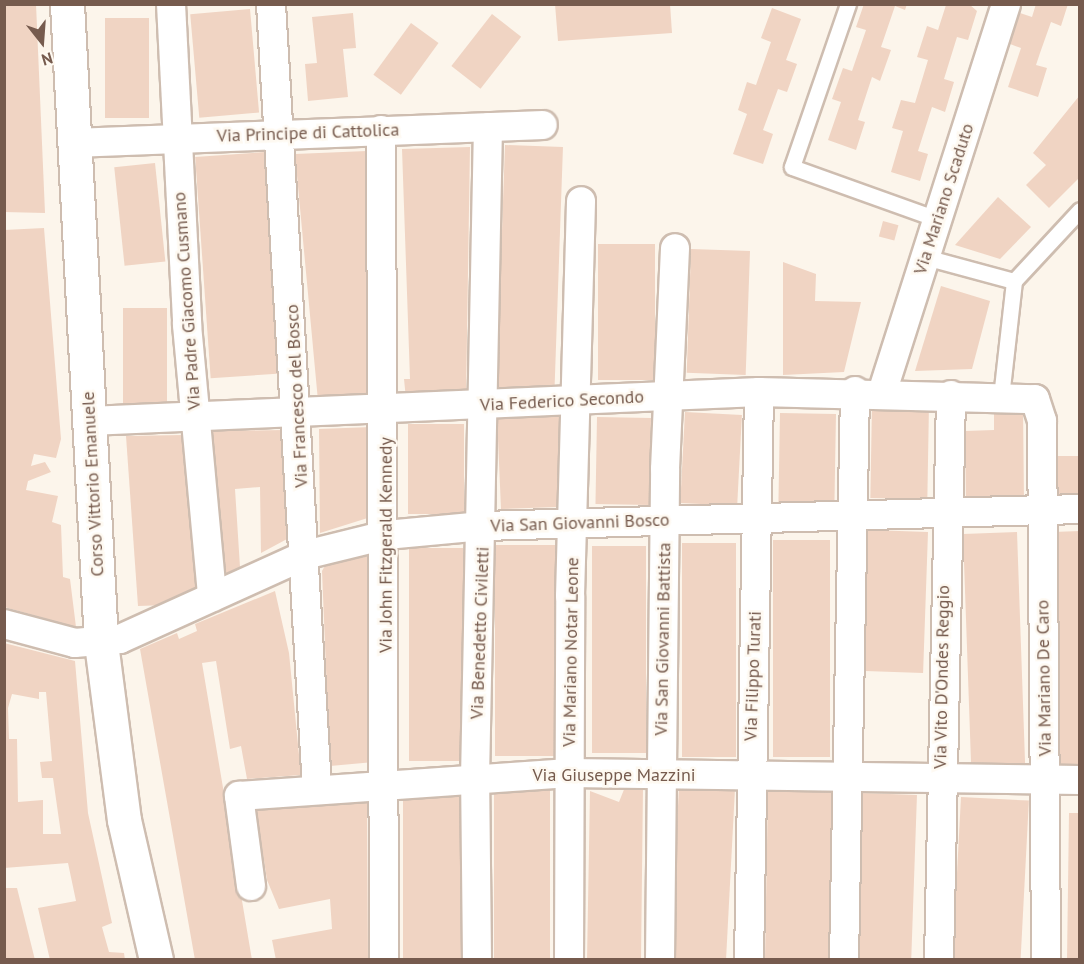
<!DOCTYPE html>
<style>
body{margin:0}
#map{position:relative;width:1084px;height:964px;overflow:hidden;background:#fcf5eb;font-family:"PT Sans",sans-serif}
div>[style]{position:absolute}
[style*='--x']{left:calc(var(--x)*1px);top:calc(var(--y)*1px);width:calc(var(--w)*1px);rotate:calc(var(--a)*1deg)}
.building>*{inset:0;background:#f0d4c3;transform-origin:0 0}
.roads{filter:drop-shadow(2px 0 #cebdb0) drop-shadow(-2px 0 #cebdb0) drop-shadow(0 2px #cebdb0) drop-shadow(0 -2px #cebdb0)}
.service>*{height:15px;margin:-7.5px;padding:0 7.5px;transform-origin:7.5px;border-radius:7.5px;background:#fff}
.minor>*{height:28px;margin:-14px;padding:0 14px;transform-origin:14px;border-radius:14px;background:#fff}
.tertiary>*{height:33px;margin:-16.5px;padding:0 16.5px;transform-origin:16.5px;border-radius:16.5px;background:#fff}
span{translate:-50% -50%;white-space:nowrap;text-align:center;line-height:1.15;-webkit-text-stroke:5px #fef9f1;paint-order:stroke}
.street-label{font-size:18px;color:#765b4e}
.frame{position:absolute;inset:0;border:6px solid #765b4e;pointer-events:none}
.north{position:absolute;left:12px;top:12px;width:60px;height:60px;-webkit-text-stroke:4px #fef9f1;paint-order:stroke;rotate:163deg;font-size:16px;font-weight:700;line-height:24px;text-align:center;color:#765b4e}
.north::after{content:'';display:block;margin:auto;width:21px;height:27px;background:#765b4e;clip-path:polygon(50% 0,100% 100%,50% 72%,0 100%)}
</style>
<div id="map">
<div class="building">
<div style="clip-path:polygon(4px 4px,36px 4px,45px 213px,4px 212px)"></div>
<div style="clip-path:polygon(555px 4px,670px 4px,672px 33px,558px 41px)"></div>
<div style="clip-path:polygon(864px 4px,907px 4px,905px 10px,895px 6px,881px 47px,891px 50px,880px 81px,872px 77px,858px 120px,865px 122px,856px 150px,828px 140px,841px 102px,832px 99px,843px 68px,852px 71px,866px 30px,856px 27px)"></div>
<div style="clip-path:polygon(1036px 4px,1068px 4px,1061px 26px,1051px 22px,1040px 53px,1036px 65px,1047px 68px,1038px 97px,1008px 87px,1021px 48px,1010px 44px,1020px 13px,1032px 17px)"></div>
<div style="clip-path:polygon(946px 5px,970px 5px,977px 11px,968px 40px,957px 37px,944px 79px,954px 82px,945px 112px,932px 107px,918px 151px,928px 154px,920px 181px,891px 172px,903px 131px,892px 128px,901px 100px,915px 103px,928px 60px,917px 57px,927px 26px,938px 30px)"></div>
<div style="clip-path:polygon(772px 8px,801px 19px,786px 60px,797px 64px,787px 92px,778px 89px,763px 130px,773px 134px,763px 164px,733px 154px,747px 114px,738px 110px,747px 82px,756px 85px,771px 42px,761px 38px)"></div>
<div style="left:250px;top:9px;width:104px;height:60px;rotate:85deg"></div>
<div style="clip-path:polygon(353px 13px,356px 48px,343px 49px,348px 97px,308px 101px,305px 64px,317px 63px,312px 17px)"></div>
<div style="left:492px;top:14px;width:37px;height:66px;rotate:38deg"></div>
<div style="left:105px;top:18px;width:44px;height:100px"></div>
<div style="left:411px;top:23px;width:34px;height:64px;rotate:36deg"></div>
<div style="clip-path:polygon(1080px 95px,1080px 177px,1049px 208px,1026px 185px,1046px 165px,1033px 153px)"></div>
<div style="left:505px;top:145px;width:58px;height:251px;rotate:2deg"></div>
<div style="clip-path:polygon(470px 147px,466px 398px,406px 399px,404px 379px,410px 379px,402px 149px)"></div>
<div style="clip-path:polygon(367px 151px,372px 401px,318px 401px,295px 154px)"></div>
<div style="left:265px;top:152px;width:222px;height:70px;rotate:86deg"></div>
<div style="left:155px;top:163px;width:99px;height:41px;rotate:84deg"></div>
<div style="clip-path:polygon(998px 197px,1031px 227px,1000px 259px,955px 245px)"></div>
<div style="left:883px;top:221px;width:16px;height:16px;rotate:15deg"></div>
<div style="clip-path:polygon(44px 228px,61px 439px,56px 458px,34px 454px,31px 466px,45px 462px,51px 472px,28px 481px,26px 490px,58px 496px,52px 522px,61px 525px,63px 577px,70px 579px,76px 627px,4px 607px,4px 230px)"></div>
<div style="left:598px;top:244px;width:57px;height:136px"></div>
<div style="left:750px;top:251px;width:124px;height:59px;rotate:92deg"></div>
<div style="clip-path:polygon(783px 262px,816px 274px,815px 301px,861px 302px,844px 372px,783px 375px)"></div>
<div style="clip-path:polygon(941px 286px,990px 301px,972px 369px,915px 371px)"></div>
<div style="left:167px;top:308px;width:100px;height:44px;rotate:90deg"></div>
<div style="left:929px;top:404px;width:95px;height:57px;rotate:91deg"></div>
<div style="clip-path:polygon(1023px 408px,1024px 502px,966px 503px,965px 431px,994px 430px,994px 409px)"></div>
<div style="left:685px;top:412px;width:57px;height:91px;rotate:3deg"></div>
<div style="left:780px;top:413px;width:56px;height:91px;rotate:1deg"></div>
<div style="clip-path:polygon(563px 414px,557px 507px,501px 509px,497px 416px)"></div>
<div style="left:597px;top:417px;width:54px;height:87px;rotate:1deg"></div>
<div style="left:408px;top:424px;width:56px;height:90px"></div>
<div style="clip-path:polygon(372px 427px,374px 516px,320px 533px,319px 429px)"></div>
<div style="clip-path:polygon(284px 430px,287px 539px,261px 553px,260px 487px,235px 489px,240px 567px,215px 580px,207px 431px)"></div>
<div style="clip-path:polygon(183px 435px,201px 589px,167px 605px,138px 606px,126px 436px)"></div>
<div style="left:1057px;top:456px;width:23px;height:38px"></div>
<div style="clip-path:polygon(1080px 531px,1080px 768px,1059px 771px,1053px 532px)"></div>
<div style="left:928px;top:532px;width:141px;height:65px;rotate:92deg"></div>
<div style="left:1017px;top:532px;width:234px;height:54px;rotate:88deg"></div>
<div style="left:773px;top:540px;width:57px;height:217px"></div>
<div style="left:736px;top:543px;width:214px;height:54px;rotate:90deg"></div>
<div style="left:495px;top:545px;width:60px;height:211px"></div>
<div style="left:646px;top:546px;width:207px;height:54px;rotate:90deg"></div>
<div style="left:463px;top:548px;width:213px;height:54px;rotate:90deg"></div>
<div style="clip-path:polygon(370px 556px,374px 762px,330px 766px,322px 571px,326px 564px)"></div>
<div style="clip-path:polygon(275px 591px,289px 653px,301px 775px,247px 779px,241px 746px,230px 749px,216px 661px,202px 663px,252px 960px,195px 960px,140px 649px,177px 633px,179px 639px,197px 631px,195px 624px)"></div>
<div style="clip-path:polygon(evenodd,4px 643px,75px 661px,88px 813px,112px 923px,102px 927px,109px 952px,124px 953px,125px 960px,50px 960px,38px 908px,76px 901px,68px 863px,4px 868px,4px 643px,39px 692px,46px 692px,52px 761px,40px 762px,42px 778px,53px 778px,61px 834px,43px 834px,43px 800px,18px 802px,17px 739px,9px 739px,8px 708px,12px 694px,39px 699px,39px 692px)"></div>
<div style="clip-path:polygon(625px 787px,643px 787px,641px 960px,587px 960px,590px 791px,619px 802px)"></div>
<div style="left:679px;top:787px;width:56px;height:173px;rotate:3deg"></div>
<div style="left:768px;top:788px;width:64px;height:172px;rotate:1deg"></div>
<div style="left:494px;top:790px;width:56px;height:170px"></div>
<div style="left:862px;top:793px;width:55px;height:167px;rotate:2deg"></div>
<div style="left:462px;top:794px;width:166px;height:59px;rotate:90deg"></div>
<div style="left:961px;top:797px;width:68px;height:163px;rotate:3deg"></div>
<div style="clip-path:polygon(367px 802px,368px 960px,276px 960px,272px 940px,332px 929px,330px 899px,279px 909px,267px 880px,256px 809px)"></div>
<div style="clip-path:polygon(1069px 813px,1080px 813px,1080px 960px,1067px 960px)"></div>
<div style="clip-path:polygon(4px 888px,17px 888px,35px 960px,4px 960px)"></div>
</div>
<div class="roads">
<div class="service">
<div style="--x:848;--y:4;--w:172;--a:109"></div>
<div style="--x:792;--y:167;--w:154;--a:19.7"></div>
<div style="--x:925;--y:257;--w:92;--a:15.1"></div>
<div style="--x:1014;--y:281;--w:97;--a:-47.1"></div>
<div style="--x:1001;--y:397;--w:117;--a:-83.6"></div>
</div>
<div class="minor">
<div style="--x:171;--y:4;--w:321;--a:87.1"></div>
<div style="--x:187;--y:325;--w:273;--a:84.7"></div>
<div style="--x:271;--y:4;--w:785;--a:86.64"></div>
<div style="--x:381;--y:130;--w:830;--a:89.79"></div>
<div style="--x:74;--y:143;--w:469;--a:-2.2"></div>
<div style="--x:882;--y:393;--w:408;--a:-72.3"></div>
<div style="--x:89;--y:421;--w:671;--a:-2.48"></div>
<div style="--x:759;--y:392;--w:276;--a:1.5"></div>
<div style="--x:1035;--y:399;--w:23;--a:72"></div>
<div style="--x:1042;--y:421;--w:539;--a:89.57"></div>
<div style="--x:4;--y:624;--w:73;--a:15"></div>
<div style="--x:75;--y:643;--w:45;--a:-5.1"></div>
<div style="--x:120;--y:639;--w:203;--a:-24.4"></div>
<div style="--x:305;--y:555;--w:83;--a:-13.9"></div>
<div style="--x:386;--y:535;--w:97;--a:-5.3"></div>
<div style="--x:483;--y:526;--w:597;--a:-1.63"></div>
<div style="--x:251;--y:886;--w:91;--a:-97.6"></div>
<div style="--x:239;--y:796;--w:331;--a:-4"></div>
<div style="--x:569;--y:773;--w:511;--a:0.78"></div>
<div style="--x:477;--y:960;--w:181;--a:-90.6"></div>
<div style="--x:475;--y:779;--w:652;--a:-88.86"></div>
<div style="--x:569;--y:960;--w:364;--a:-89.8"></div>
<div style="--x:570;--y:596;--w:395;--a:-88.4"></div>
<div style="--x:660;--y:960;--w:491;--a:-89.4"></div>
<div style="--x:665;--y:469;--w:221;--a:-87.4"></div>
<div style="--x:749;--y:960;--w:568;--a:-88.99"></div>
<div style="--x:844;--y:960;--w:569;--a:-88.89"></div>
<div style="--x:939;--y:960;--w:565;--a:-88.78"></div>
</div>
<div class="tertiary">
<div style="--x:67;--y:4;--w:640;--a:86.95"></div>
<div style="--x:101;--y:643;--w:178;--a:82.6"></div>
<div style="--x:124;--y:820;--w:144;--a:77.1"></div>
</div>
</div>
<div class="street-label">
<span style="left:308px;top:133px;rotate:-2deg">Via Principe di Cattolica</span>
<span style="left:944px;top:199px;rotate:-72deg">Via Mariano Scaduto</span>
<span style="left:187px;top:301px;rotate:-94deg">Via Padre Giacomo Cusmano</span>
<span style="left:297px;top:396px;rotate:-93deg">Via Francesco del Bosco</span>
<span style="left:562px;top:401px;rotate:-3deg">Via Federico Secondo</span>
<span style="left:93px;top:484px;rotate:-93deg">Corso Vittorio Emanuele</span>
<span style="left:580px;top:523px;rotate:-2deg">Via San Giovanni Bosco</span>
<span style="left:386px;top:545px;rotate:-90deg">Via John Fitzgerald Kennedy</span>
<span style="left:480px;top:633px;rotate:-88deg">Via Benedetto Civiletti</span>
<span style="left:663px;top:639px;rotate:-89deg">Via San Giovanni Battista</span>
<span style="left:571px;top:652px;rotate:-89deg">Via Mariano Notar Leone</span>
<span style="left:753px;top:676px;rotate:-88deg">Via Filippo Turati</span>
<span style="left:942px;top:677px;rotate:-89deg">Via Vito D'Ondes Reggio</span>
<span style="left:1044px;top:678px;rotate:-91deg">Via Mariano De Caro</span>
<span style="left:614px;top:775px">Via Giuseppe Mazzini</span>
</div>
<div class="frame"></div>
<div class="north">N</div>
</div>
